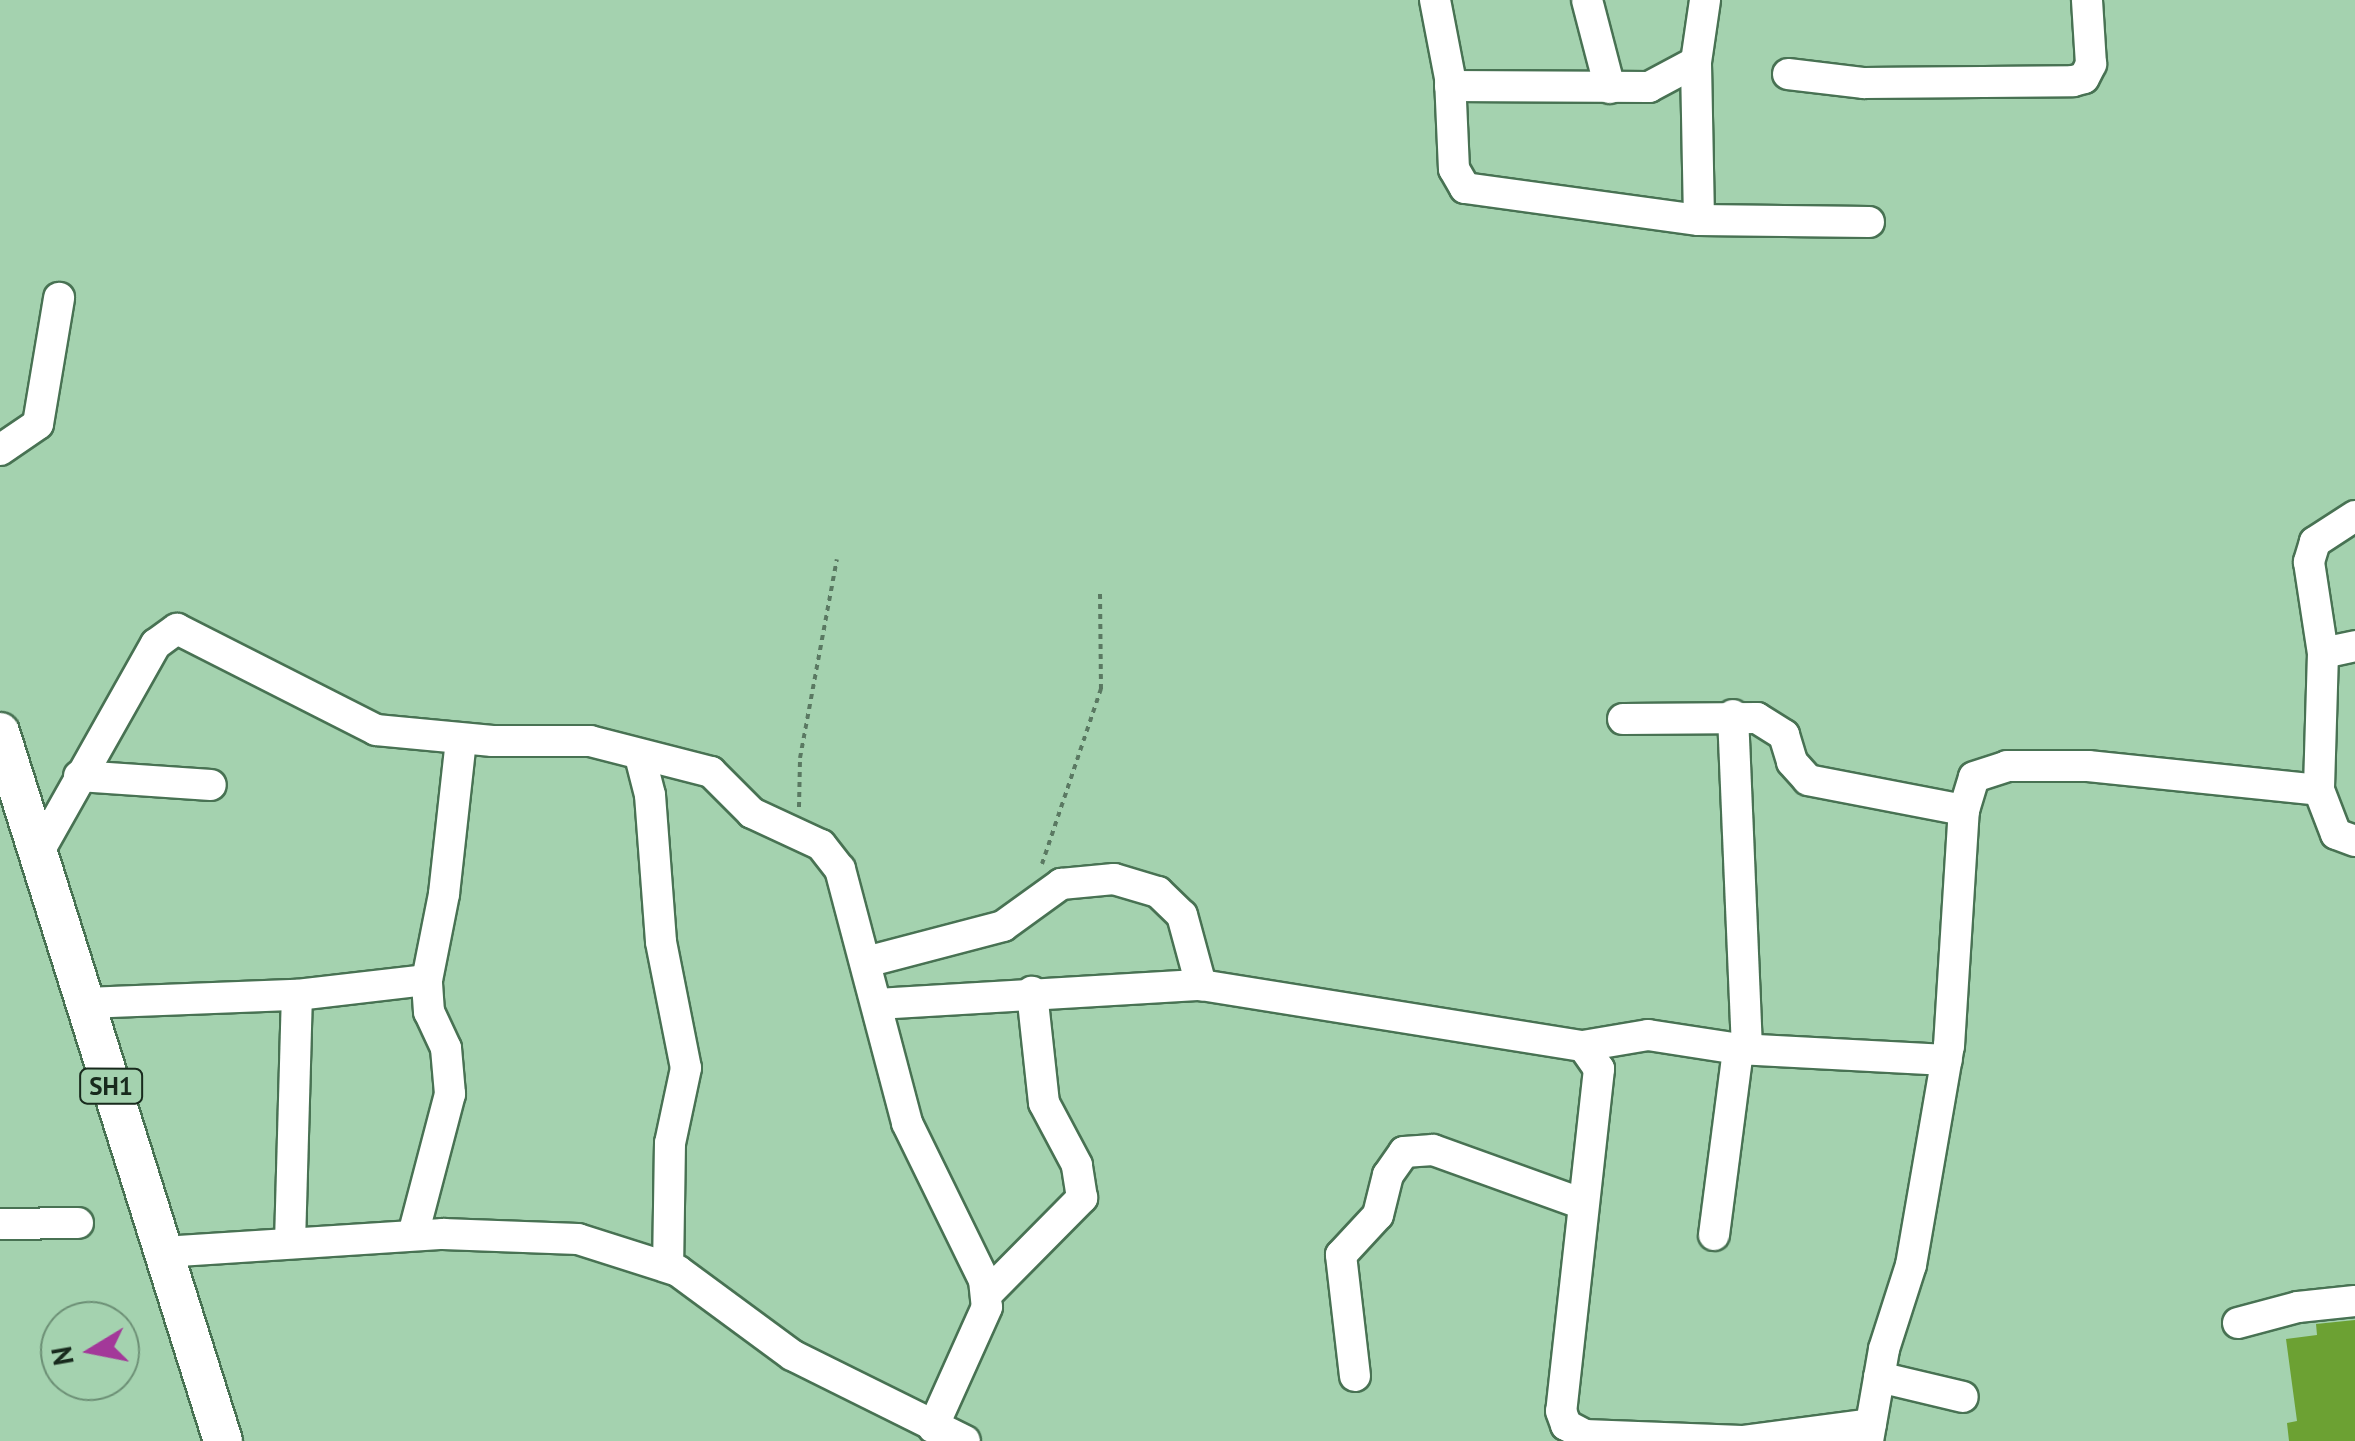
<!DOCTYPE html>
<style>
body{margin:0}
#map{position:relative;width:2355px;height:1441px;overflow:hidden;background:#a4d2af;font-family:"PT Sans",sans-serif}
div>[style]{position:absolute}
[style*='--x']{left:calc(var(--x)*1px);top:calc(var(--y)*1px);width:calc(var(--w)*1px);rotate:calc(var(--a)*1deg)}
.building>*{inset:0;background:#6ca133}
.path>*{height:4px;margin-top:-2px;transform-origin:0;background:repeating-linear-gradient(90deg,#5a7962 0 5px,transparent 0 10px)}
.roads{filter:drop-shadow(2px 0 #487253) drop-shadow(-2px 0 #487253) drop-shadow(0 2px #487253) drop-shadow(0 -2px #487253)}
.minor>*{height:30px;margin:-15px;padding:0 15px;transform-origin:15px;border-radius:15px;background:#fff}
.major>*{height:38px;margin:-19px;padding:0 19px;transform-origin:19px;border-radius:19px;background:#fff}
span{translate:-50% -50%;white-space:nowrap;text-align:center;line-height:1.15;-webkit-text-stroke:8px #a4d2af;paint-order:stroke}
.shield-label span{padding:2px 8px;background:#a4d2af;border:2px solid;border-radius:8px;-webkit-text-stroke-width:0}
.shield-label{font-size:25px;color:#182a1d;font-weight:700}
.north{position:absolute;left:40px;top:1301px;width:100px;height:100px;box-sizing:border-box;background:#a4d2af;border:2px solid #6c8f75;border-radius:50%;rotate:260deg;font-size:28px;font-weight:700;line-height:40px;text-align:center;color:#182a1d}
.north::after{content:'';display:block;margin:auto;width:35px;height:45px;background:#a33899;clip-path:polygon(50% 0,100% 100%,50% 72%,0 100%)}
</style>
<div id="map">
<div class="building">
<div style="clip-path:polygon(2355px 1320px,2355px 1441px,2289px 1441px,2287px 1423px,2297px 1421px,2286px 1339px,2317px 1335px,2316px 1324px)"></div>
</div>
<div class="path">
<div style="--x:799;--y:807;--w:49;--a:-88.8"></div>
<div style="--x:800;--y:758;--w:202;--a:-79.5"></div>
<div style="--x:1042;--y:864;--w:185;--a:-71.4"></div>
<div style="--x:1101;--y:689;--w:95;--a:-90.6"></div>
</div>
<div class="roads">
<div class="minor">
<div style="--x:1435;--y:0;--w:79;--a:79.1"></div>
<div style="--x:1450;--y:78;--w:91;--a:87.5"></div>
<div style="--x:1454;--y:169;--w:22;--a:60"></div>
<div style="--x:1465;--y:188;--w:236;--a:7.8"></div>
<div style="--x:1699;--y:220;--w:170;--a:0.7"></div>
<div style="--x:1587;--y:0;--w:91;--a:75.4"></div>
<div style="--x:1788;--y:74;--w:77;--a:6.8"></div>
<div style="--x:1864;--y:83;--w:209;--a:-0.5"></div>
<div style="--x:2073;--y:81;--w:11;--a:-15"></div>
<div style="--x:2084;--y:78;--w:16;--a:-63"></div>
<div style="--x:2091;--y:64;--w:64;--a:-93.6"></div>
<div style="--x:1450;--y:86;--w:199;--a:0.3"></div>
<div style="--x:1649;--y:87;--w:53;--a:-28"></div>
<div style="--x:1699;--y:220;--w:158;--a:-91.1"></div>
<div style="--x:1696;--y:62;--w:63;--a:-81.7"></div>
<div style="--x:0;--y:450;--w:46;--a:-34.4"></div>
<div style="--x:38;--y:424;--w:128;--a:-80.5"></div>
<div style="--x:2355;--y:516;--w:48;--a:147"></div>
<div style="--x:2315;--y:542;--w:21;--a:107"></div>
<div style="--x:2309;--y:562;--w:92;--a:81.3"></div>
<div style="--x:2323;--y:653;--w:137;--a:91.7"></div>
<div style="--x:2319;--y:790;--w:47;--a:68.9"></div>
<div style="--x:2336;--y:834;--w:20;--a:20"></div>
<div style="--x:2323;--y:653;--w:33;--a:-12"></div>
<div style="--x:1733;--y:715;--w:335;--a:87.6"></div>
<div style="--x:1623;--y:719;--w:134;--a:-0.4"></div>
<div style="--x:1757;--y:718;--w:32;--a:32"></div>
<div style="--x:1784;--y:735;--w:28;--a:73"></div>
<div style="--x:1792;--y:762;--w:24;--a:48"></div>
<div style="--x:1808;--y:780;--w:159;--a:10.9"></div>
<div style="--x:640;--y:756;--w:40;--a:75.6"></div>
<div style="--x:650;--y:795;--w:147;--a:85.7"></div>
<div style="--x:661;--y:942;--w:128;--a:78.8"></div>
<div style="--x:686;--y:1068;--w:77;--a:102"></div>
<div style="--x:670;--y:1143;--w:124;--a:90.9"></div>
<div style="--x:79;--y:776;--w:132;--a:3.9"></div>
<div style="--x:38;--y:853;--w:240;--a:-60.6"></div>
<div style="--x:156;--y:644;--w:26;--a:-36"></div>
<div style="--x:177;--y:629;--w:223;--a:26.9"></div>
<div style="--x:376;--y:730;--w:117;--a:5.4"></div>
<div style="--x:492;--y:741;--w:98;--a:0"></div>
<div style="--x:590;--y:741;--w:125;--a:14.4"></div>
<div style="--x:711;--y:772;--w:58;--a:45"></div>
<div style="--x:752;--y:813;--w:76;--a:24.9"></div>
<div style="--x:821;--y:845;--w:31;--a:52"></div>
<div style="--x:840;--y:869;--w:263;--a:75.2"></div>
<div style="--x:907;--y:1123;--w:175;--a:63.9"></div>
<div style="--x:984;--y:1280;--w:27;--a:84"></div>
<div style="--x:987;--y:1307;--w:132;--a:114.2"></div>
<div style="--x:866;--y:962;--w:142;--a:-14.7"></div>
<div style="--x:1003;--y:926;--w:72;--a:-35.9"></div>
<div style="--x:1061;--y:884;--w:53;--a:-5.4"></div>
<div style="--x:1114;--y:879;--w:46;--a:16.5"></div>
<div style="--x:1158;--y:892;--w:33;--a:44"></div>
<div style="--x:1182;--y:915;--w:73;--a:74.8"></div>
<div style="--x:85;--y:1003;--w:212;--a:-2.2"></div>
<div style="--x:297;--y:995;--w:131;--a:-6.6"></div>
<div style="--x:877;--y:1004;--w:325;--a:-3.4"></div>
<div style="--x:1201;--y:985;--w:387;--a:9.1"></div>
<div style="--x:1583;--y:1046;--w:28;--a:55"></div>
<div style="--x:1599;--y:1069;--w:344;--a:96.3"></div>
<div style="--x:1561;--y:1411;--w:15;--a:70"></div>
<div style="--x:1566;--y:1425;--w:21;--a:28"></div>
<div style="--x:1585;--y:1435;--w:157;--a:2.2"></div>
<div style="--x:1742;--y:1441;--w:130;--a:-7.5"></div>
<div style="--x:1583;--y:1046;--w:66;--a:-9.6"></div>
<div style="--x:1648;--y:1035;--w:91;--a:8.8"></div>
<div style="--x:1738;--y:1049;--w:209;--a:3"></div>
<div style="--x:0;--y:1224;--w:78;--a:-0.7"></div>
<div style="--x:413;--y:1235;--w:146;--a:-75.3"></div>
<div style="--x:450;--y:1094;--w:46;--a:-95"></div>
<div style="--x:446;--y:1048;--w:40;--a:-115"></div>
<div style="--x:429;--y:1012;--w:32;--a:-94"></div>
<div style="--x:427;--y:980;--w:88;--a:-78.8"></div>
<div style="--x:444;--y:894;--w:156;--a:-83.7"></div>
<div style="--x:1714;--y:1235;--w:188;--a:-82.6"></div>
<div style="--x:290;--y:1243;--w:248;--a:-88.4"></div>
<div style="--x:163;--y:1252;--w:281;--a:-3.7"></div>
<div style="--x:443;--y:1234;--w:135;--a:2.1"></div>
<div style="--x:578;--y:1239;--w:105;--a:17.7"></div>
<div style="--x:678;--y:1271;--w:142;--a:36.4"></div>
<div style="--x:792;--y:1355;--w:193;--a:26.4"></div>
<div style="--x:988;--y:1293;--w:134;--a:-45.3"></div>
<div style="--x:1082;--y:1198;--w:33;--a:-99"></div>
<div style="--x:1077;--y:1165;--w:70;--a:-118"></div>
<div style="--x:1044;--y:1103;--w:112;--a:-96.2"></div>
<div style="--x:2238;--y:1323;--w:62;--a:-14.9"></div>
<div style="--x:2298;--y:1307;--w:57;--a:-6"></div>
<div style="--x:1355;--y:1376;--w:122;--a:-96.6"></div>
<div style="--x:1341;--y:1255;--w:54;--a:-47.2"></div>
<div style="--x:1378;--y:1215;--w:41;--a:-76"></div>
<div style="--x:1388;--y:1175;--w:28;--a:-55"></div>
<div style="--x:1404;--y:1152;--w:29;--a:-4"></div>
<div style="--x:1433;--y:1150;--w:159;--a:19.8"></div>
<div style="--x:1879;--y:1377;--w:86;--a:13.4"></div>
<div style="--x:1868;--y:1441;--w:93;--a:-80.1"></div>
<div style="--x:1884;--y:1349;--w:88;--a:-72.2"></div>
<div style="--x:1911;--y:1265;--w:222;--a:-80.2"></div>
<div style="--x:1949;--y:1046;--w:236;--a:-86.4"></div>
<div style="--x:1964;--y:810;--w:34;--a:-73"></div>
<div style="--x:1974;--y:777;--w:35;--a:-18"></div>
<div style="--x:2007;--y:766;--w:81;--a:0"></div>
<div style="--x:2088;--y:766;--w:232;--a:5.9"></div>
</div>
<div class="major">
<div style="--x:0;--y:732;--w:743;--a:72.54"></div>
</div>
</div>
<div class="shield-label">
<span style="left:111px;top:1086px">SH1</span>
</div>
<div class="north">N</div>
</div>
